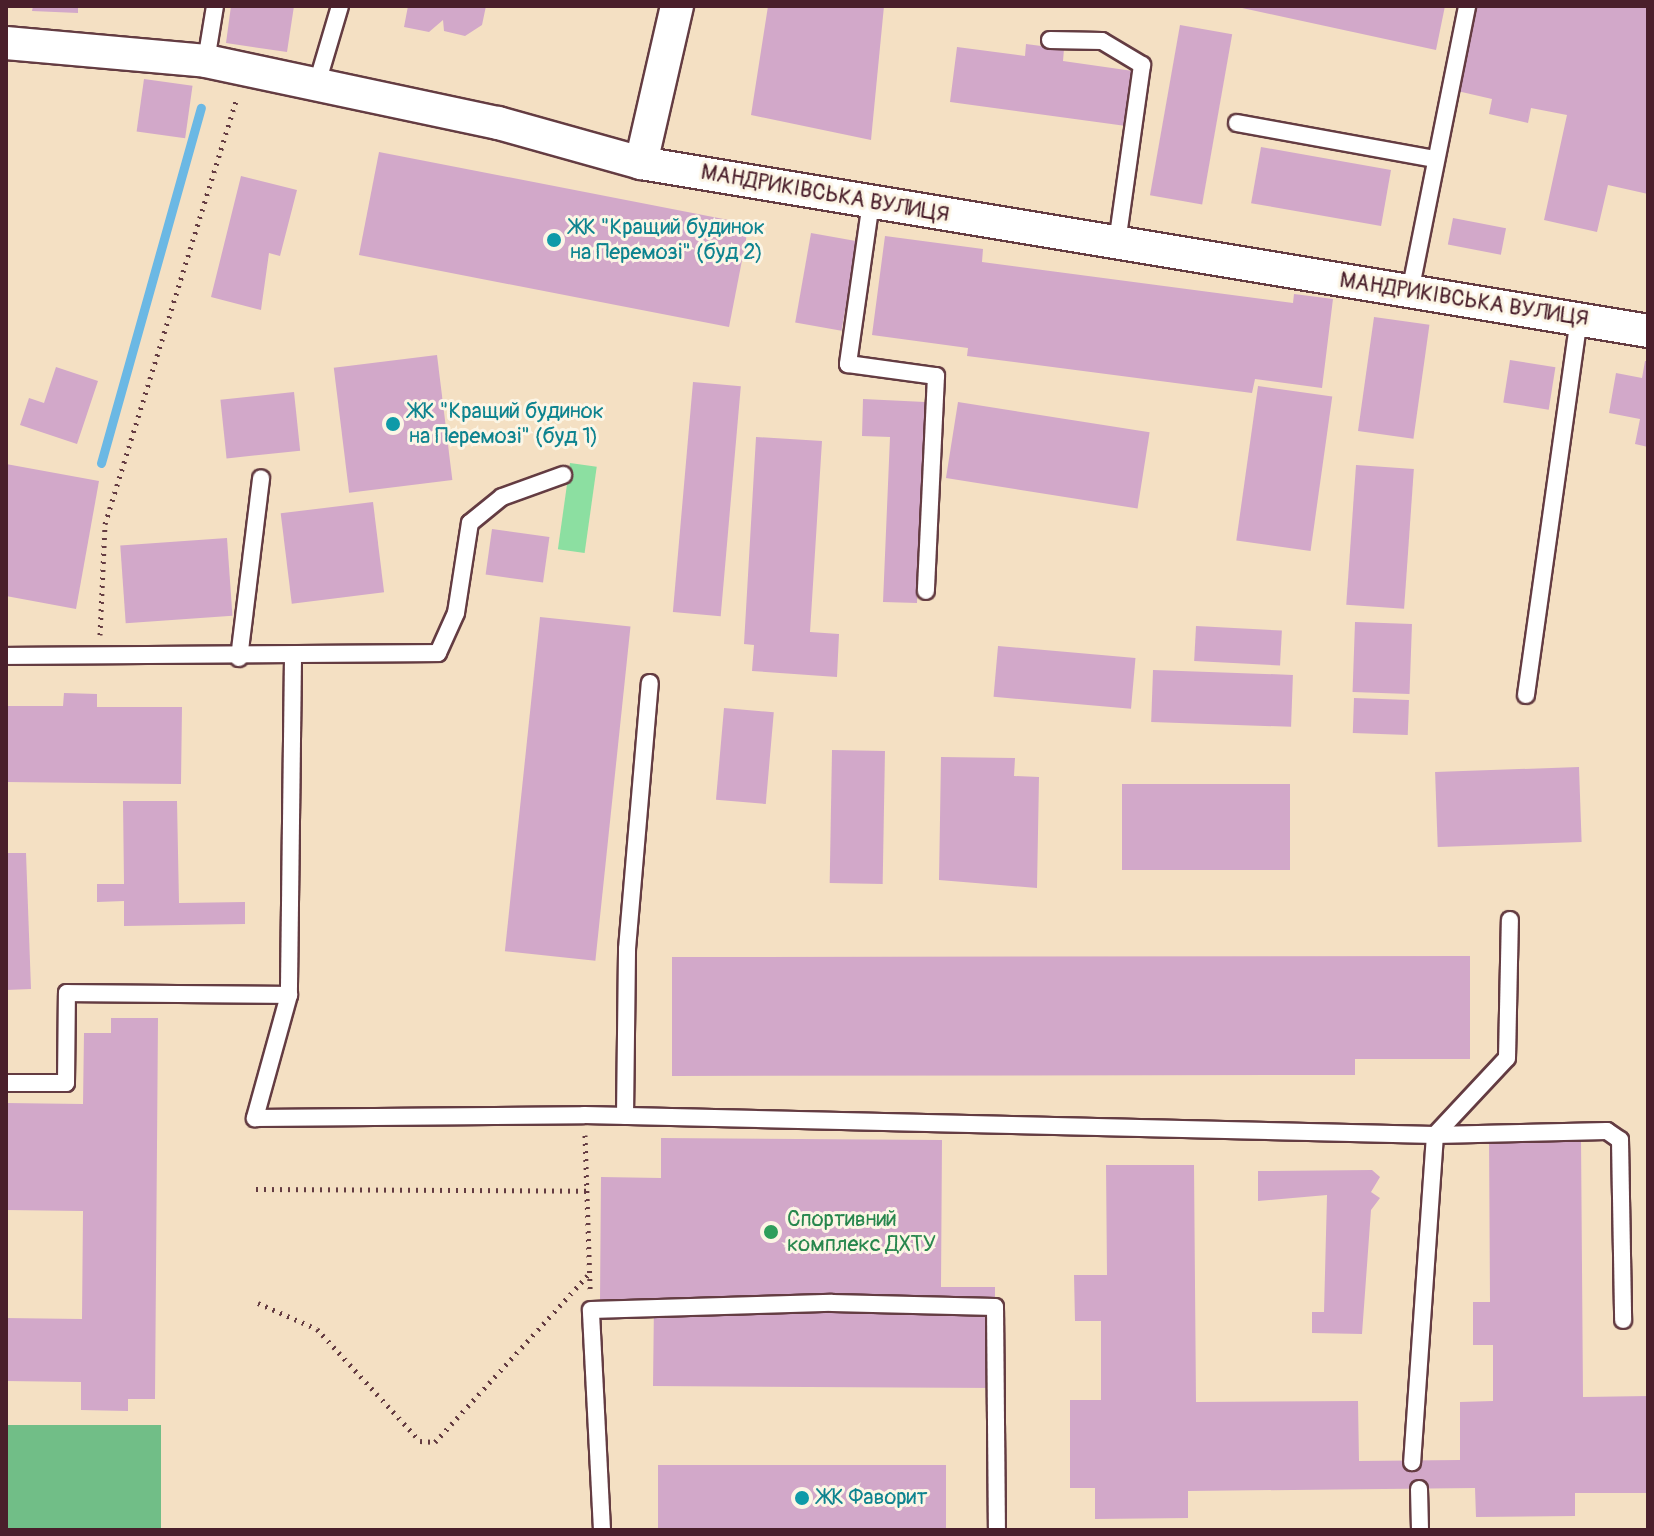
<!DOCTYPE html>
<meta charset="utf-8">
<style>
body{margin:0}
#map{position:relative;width:1654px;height:1536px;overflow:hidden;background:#f4e0c3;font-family:Pangolin,sans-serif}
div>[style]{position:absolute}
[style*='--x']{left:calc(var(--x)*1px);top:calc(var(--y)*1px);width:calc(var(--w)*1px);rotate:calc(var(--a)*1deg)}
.green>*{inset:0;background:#8cdfa1;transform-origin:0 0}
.forest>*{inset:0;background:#71be87;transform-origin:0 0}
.stream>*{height:9px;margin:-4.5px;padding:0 4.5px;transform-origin:4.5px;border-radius:4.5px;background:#6bb8e4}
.building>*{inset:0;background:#d2a8c9;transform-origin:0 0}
.path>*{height:5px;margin-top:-2.5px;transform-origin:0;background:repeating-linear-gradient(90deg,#643c42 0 2px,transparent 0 8px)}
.roads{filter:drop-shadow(2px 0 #643c42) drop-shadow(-2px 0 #643c42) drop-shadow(0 2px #643c42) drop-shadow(0 -2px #643c42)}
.lane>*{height:16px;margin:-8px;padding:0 8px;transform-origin:8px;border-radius:8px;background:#fff}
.street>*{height:32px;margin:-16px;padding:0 16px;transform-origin:16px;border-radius:16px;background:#fff}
.dots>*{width:22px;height:22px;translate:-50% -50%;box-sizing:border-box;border:4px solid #fcf5e5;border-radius:50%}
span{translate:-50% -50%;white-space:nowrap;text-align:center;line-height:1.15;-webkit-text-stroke:6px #fcf5e5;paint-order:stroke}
.street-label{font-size:22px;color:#4a1f2b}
.culture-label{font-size:22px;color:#0d838f}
.left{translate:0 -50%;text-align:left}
.leisure-label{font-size:22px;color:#27864d}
.frame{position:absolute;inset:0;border:8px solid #4a1f2b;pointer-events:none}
</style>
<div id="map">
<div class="green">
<div style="left:570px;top:463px;width:27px;height:87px;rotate:8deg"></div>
</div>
<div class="forest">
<div style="left:6px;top:1425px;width:155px;height:103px"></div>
</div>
<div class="stream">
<div style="--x:101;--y:463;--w:369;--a:-74.3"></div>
</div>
<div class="building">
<div style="clip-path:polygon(33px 6px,78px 6px,78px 13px,32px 11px)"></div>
<div style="clip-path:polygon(231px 6px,294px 6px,287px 52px,226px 43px)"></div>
<div style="clip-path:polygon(408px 6px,486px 6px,482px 25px,465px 36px,444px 31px,443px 20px,429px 32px,404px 27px)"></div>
<div style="clip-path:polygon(768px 6px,884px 6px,871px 140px,751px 115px)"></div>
<div style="clip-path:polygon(1233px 6px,1445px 6px,1436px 50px)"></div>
<div style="clip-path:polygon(1471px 6px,1648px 6px,1648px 194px,1608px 185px,1597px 232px,1544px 220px,1567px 115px,1531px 108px,1528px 123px,1489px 114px,1492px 99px,1453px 90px)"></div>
<div style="left:1180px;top:25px;width:53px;height:173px;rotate:10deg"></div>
<div style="clip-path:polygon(1026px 44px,1064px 49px,1063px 61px,1133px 71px,1126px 126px,950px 102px,957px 47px,1025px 56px)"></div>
<div style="left:144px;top:79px;width:49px;height:53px;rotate:8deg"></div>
<div style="left:1261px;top:147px;width:132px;height:57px;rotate:10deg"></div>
<div style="left:379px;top:152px;width:377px;height:105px;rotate:11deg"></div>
<div style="clip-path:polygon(241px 176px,297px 190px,280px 256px,269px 253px,261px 310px,211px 297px)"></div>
<div style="left:1453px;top:218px;width:54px;height:27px;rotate:11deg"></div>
<div style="left:811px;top:233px;width:47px;height:91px;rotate:10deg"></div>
<div style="clip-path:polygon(885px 236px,983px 249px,982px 262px,1293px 303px,1294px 294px,1333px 299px,1322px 388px,1255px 379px,1252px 393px,967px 356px,968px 348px,872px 335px)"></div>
<div style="left:1374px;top:317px;width:56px;height:115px;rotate:8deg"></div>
<div style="left:437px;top:355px;width:126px;height:104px;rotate:83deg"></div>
<div style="left:1510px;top:360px;width:46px;height:43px;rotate:9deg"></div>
<div style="clip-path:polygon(1645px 361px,1648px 361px,1648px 447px,1635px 444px,1640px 419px,1609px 413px,1616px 373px,1642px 378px)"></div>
<div style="clip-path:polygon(56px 367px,98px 381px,77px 444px,20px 425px,29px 398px,44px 403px)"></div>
<div style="left:693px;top:382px;width:48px;height:231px;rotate:5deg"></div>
<div style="left:1258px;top:386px;width:75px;height:156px;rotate:8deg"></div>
<div style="left:294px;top:392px;width:59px;height:74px;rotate:84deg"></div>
<div style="clip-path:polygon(863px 399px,925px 402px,917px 603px,883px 602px,890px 437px,862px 436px)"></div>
<div style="left:958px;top:402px;width:194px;height:77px;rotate:9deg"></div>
<div style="clip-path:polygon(756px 437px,822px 441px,810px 632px,839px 634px,837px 677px,752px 671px,754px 645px,744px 644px)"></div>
<div style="clip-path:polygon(6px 464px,99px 481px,76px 609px,6px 596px)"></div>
<div style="left:1356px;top:465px;width:58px;height:140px;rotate:4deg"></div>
<div style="left:373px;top:502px;width:91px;height:93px;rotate:83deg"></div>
<div style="left:492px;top:529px;width:58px;height:46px;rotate:8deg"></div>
<div style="left:227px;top:538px;width:78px;height:107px;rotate:86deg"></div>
<div style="left:540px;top:617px;width:91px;height:336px;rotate:6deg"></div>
<div style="left:1355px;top:622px;width:57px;height:70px;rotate:2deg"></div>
<div style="left:1196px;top:626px;width:86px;height:35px;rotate:3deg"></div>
<div style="left:998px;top:646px;width:138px;height:51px;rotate:5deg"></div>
<div style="left:1153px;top:670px;width:140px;height:52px;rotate:2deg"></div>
<div style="clip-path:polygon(64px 693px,97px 694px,97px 707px,182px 707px,181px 784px,6px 782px,6px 706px,63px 706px)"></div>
<div style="left:1354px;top:698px;width:55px;height:35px;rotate:2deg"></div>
<div style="left:724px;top:708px;width:50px;height:92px;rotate:5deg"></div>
<div style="left:832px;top:750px;width:53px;height:133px;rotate:1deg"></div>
<div style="clip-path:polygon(941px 757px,1015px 758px,1014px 776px,1039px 777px,1037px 888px,939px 880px)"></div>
<div style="left:1579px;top:767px;width:75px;height:144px;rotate:88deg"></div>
<div style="left:1122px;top:784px;width:168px;height:86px"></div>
<div style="clip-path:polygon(123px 801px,177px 801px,179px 903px,245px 902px,245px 924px,124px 926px,124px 901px,97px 902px,97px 884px,124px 884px)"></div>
<div style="clip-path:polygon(6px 853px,26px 853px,31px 989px,6px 990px)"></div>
<div style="clip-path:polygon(1470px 956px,1470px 1059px,1355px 1059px,1355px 1075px,672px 1076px,672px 957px)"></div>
<div style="clip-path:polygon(111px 1018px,158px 1018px,155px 1399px,128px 1399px,128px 1411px,81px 1410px,81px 1382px,6px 1381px,6px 1318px,82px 1319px,83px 1211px,6px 1210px,6px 1103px,83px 1104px,84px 1033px,111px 1033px)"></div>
<div style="clip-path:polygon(661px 1138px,942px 1140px,941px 1287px,995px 1287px,995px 1388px,653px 1386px,654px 1302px,600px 1301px,601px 1177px,661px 1178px)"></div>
<div style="clip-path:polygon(1581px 1138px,1583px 1397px,1648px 1396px,1648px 1493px,1575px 1493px,1575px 1516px,1476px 1517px,1475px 1488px,1188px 1491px,1188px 1518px,1095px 1519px,1095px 1488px,1070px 1488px,1070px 1400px,1101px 1400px,1101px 1321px,1075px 1321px,1074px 1275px,1107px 1275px,1106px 1165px,1194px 1165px,1196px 1402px,1358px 1401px,1359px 1461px,1460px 1460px,1460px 1402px,1493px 1401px,1493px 1345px,1473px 1345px,1473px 1302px,1490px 1302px,1489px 1139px)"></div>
<div style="clip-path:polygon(1372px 1170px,1380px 1177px,1371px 1192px,1380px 1198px,1371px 1210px,1362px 1334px,1312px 1333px,1312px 1312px,1324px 1312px,1327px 1195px,1258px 1201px,1258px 1171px)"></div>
<div style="left:946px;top:1465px;width:65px;height:288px;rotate:90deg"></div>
</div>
<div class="path">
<div style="--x:100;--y:635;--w:111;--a:-87.4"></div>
<div style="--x:105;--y:524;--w:447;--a:-72.8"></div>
<div style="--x:585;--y:1135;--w:154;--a:88.1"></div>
<div style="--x:256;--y:1189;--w:331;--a:0.3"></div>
<div style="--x:258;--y:1303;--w:64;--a:23.8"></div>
<div style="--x:317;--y:1329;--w:152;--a:47.4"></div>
<div style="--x:420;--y:1441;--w:15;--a:4"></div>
<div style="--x:435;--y:1442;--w:229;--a:-47.5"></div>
</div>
<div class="roads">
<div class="lane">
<div style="--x:1050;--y:40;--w:52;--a:1.1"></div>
<div style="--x:1102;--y:41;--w:47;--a:31"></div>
<div style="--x:1142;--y:65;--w:180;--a:98"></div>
<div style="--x:206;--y:61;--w:56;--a:-80.7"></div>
<div style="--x:316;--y:87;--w:84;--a:-73.5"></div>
<div style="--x:1237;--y:123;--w:202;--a:10.3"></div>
<div style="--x:871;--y:202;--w:164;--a:98.1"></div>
<div style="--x:848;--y:364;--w:89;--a:7.8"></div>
<div style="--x:936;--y:376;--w:215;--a:92.7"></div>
<div style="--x:1410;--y:292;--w:292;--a:-78.7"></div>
<div style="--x:6;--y:656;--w:432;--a:-0.4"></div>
<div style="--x:438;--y:653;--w:44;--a:-65.8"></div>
<div style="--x:456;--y:613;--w:91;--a:-81.2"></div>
<div style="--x:470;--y:523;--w:41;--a:-39.1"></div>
<div style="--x:502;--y:497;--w:65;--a:-19.8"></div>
<div style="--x:239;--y:658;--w:181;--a:-83"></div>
<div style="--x:293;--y:658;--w:337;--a:90.7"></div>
<div style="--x:289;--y:995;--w:128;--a:105.5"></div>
<div style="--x:255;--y:1118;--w:329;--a:-0.5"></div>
<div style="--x:584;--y:1115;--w:851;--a:1.35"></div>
<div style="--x:1435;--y:1135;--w:328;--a:94"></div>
<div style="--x:1526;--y:695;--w:380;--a:-82"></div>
<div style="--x:6;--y:1083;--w:60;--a:0"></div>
<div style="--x:66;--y:1083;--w:90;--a:-89.4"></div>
<div style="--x:67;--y:993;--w:222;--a:0.5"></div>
<div style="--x:625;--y:1116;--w:167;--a:-89.3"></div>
<div style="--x:627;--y:949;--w:267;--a:-85.1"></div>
<div style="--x:1435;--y:1135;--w:172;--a:-1.3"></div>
<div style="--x:1607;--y:1131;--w:16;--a:35"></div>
<div style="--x:1620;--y:1140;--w:180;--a:89"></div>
<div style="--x:1435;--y:1135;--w:105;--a:-46.9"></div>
<div style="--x:1507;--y:1058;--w:138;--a:-88.8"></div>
<div style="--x:1419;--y:1489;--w:41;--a:88.6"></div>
<div style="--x:602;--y:1530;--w:220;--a:-92.9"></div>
<div style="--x:591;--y:1310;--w:241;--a:-1.7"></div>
<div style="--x:832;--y:1303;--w:163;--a:1.4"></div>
<div style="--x:995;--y:1307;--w:223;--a:89.5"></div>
</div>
<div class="street">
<div style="--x:6;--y:43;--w:201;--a:5.1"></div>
<div style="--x:206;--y:61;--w:299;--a:12"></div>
<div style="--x:498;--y:123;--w:148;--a:15.6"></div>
<div style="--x:641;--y:163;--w:1021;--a:9.47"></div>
<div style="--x:641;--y:163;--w:161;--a:-77.1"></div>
</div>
</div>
<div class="dots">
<div style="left:554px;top:240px;background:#0f9aa8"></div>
<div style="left:393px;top:424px;background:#0f9aa8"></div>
<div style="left:771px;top:1232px;background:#2e9e5b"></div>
<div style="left:802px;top:1498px;background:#0f9aa8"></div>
</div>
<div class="street-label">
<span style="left:825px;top:194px;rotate:10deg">МАНДРИКІВСЬКА ВУЛИЦЯ</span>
<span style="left:1464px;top:300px;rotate:9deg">МАНДРИКІВСЬКА ВУЛИЦЯ</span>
</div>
<div class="culture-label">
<span class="left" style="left:570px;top:240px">ЖК "Кращий будинок<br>на Перемозі" (буд 2)</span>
<span class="left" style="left:409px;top:424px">ЖК "Кращий будинок<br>на Перемозі" (буд 1)</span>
<span class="left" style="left:818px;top:1498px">ЖК Фаворит</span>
</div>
<div class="leisure-label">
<span class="left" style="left:787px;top:1232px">Спортивний<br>комплекс ДХТУ</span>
</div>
<div class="frame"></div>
</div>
